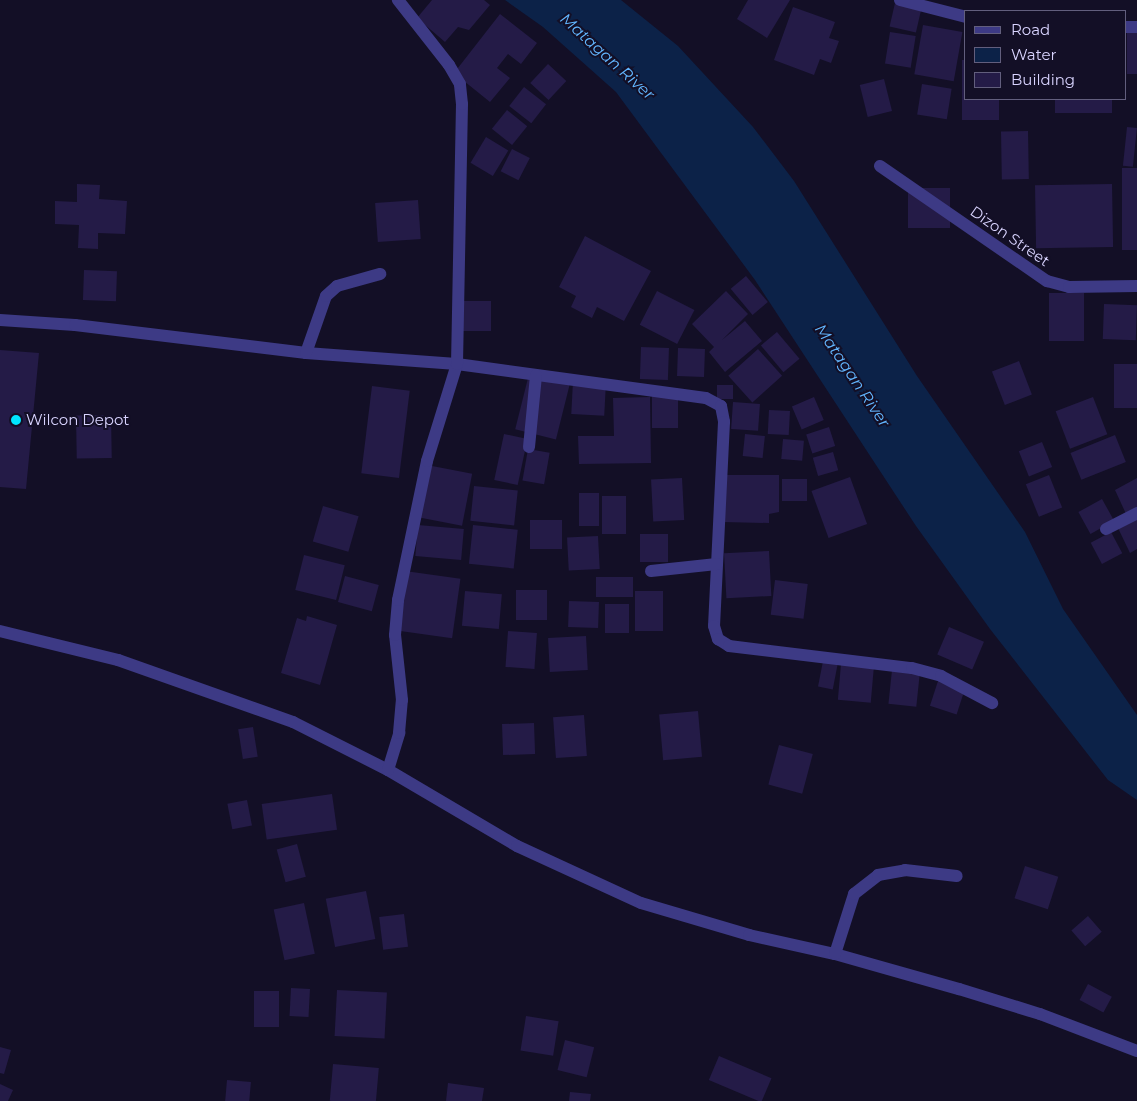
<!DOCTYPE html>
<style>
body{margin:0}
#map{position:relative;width:1137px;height:1101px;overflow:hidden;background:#130f26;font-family:Montserrat,sans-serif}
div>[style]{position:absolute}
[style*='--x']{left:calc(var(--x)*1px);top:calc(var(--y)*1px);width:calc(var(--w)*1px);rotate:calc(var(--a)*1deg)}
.water>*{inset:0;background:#0c2248}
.building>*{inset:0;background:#241b47;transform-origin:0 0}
.minor>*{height:12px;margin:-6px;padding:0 6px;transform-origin:6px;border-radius:6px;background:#3d3a85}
.dots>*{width:14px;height:14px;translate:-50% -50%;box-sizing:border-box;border:2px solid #130f26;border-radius:50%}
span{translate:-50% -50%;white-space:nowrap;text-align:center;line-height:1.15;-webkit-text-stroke:4px #130f26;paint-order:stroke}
.street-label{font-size:15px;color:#d9d4ff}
.poi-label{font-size:15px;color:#d9d4ff}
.left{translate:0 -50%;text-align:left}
.water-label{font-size:16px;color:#62b6ff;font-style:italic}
.legend{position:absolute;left:964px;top:10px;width:162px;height:90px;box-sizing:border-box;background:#130f26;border:1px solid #625e7d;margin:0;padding:6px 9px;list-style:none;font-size:15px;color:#d9d4ff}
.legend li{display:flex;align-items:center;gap:10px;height:25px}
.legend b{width:25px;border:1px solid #625e7d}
</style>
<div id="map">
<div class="water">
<div style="clip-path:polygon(505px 0,621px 0,678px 46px,753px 127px,794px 181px,917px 376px,1025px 532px,1063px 609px,1137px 715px,1137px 800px,1108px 780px,990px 629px,916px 526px,755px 280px,616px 92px,543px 27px)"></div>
</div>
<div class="building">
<div style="clip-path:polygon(432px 0,484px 0,490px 5px,469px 30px,458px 27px,445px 42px,417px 18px)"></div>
<div style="clip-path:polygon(748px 0,790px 0,767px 38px,737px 19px)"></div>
<div style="left:895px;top:3px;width:27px;height:24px;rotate:13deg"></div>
<div style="clip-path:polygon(793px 7px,835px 22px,829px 38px,839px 41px,831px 63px,820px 59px,814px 75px,774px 60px)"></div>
<div style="clip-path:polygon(500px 14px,537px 43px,521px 64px,508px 54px,497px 68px,510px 78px,490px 102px,454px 73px)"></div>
<div style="left:923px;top:25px;width:40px;height:50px;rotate:10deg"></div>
<div style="left:1127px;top:29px;width:10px;height:45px"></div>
<div style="left:890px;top:32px;width:26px;height:32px;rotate:9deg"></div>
<div style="clip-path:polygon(962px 60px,966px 60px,966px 99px,999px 99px,999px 120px,962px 120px)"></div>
<div style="left:548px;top:64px;width:25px;height:26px;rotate:43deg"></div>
<div style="left:884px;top:79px;width:33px;height:25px;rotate:76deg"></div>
<div style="left:922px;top:84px;width:30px;height:31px;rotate:9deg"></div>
<div style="left:524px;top:87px;width:28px;height:24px;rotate:38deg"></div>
<div style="left:1055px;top:99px;width:57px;height:14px"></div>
<div style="left:507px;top:110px;width:26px;height:24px;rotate:39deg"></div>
<div style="left:1127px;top:127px;width:10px;height:39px;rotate:6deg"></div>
<div style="left:1028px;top:131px;width:48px;height:27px;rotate:89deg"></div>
<div style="left:486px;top:137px;width:26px;height:30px;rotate:31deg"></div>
<div style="left:512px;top:149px;width:20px;height:25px;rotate:27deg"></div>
<div style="left:1122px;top:168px;width:15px;height:82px"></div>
<div style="clip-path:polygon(77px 184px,100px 185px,99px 199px,127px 201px,125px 234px,98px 233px,98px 249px,78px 248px,79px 225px,55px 224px,55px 201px,77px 202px)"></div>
<div style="left:1112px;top:184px;width:63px;height:77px;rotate:89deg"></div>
<div style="left:908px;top:188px;width:42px;height:40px"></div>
<div style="left:418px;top:200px;width:39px;height:43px;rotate:86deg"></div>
<div style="clip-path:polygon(585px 236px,651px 271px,624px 321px,597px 307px,592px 318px,571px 307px,576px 296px,559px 287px)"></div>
<div style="left:84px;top:270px;width:33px;height:30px;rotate:2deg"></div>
<div style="left:746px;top:276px;width:34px;height:20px;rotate:50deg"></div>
<div style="left:657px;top:291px;width:42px;height:38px;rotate:27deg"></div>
<div style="clip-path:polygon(726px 291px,748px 314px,722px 340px,745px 321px,762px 341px,725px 372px,709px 352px,714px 347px,692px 324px)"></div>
<div style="left:1049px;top:293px;width:35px;height:48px"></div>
<div style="left:462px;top:301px;width:29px;height:30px"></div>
<div style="left:1104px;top:304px;width:33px;height:35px;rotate:2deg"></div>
<div style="left:777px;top:332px;width:35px;height:21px;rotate:50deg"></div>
<div style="left:641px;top:347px;width:28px;height:32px;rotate:2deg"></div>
<div style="left:678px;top:348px;width:27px;height:28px;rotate:2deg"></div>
<div style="left:758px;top:349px;width:36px;height:40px;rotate:48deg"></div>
<div style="clip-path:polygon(0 350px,39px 353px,26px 489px,0 487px)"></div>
<div style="left:1019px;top:361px;width:36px;height:29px;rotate:69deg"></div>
<div style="left:1137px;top:364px;width:44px;height:23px;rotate:90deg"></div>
<div style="left:529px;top:374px;width:42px;height:57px;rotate:14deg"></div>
<div style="left:573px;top:381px;width:33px;height:33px;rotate:3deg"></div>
<div style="left:717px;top:385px;width:16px;height:14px"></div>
<div style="left:372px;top:386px;width:38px;height:88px;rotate:7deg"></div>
<div style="left:652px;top:388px;width:26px;height:40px"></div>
<div style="clip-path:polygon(650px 397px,651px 463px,579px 464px,578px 436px,614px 436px,613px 398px)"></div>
<div style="left:814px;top:397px;width:25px;height:24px;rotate:67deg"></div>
<div style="left:1093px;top:397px;width:40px;height:40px;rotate:69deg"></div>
<div style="left:733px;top:402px;width:27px;height:27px;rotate:4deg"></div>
<div style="left:769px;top:410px;width:21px;height:24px;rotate:3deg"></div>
<div style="left:111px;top:415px;width:43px;height:35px;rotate:89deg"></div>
<div style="left:829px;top:427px;width:20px;height:24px;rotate:72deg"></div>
<div style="left:504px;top:434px;width:24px;height:47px;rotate:12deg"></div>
<div style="left:745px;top:434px;width:20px;height:22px;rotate:6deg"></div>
<div style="left:1115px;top:435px;width:29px;height:48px;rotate:68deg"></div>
<div style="left:783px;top:439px;width:21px;height:20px;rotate:5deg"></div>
<div style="left:1042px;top:442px;width:27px;height:25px;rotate:68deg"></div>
<div style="left:528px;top:449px;width:22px;height:32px;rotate:10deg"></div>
<div style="left:833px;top:452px;width:19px;height:21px;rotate:74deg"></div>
<div style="left:427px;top:465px;width:46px;height:53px;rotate:11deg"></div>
<div style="clip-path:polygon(724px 475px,779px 475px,779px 512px,769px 514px,769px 523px,723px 522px)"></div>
<div style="left:1049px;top:475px;width:35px;height:25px;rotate:68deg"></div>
<div style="left:850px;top:477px;width:50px;height:41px;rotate:70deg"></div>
<div style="left:682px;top:478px;width:42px;height:31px;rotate:87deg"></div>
<div style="clip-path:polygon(1137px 478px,1137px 511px,1127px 516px,1115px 490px)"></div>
<div style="left:782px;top:479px;width:25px;height:22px"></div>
<div style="left:474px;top:486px;width:44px;height:35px;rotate:6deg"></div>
<div style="left:579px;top:493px;width:20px;height:33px"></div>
<div style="left:626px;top:496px;width:38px;height:24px;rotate:90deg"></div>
<div style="left:1102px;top:499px;width:25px;height:27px;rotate:61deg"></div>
<div style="left:323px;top:506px;width:37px;height:37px;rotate:16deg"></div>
<div style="clip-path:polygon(1137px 519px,1137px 549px,1130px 553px,1118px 528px)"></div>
<div style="left:530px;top:520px;width:32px;height:29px"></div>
<div style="left:418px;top:525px;width:46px;height:31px;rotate:5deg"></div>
<div style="left:473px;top:525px;width:45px;height:39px;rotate:6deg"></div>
<div style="left:1111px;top:532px;width:24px;height:23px;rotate:62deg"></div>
<div style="left:640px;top:534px;width:28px;height:28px"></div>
<div style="left:598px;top:536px;width:33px;height:31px;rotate:87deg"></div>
<div style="left:769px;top:551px;width:45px;height:45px;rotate:87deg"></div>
<div style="left:304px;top:555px;width:42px;height:36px;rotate:14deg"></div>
<div style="left:405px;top:571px;width:56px;height:60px;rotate:8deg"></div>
<div style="left:345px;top:576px;width:35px;height:27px;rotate:15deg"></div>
<div style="left:596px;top:577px;width:37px;height:20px"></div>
<div style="left:775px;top:580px;width:33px;height:35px;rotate:7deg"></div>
<div style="left:516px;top:590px;width:31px;height:30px"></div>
<div style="left:465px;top:591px;width:37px;height:35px;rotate:5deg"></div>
<div style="left:635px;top:591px;width:28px;height:40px"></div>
<div style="left:569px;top:601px;width:30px;height:26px;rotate:2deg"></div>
<div style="left:605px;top:604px;width:24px;height:29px"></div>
<div style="clip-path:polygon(307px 616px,337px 625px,320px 685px,281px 673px,297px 618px,306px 621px)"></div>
<div style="left:949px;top:627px;width:38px;height:30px;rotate:23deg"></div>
<div style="left:508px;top:631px;width:29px;height:36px;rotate:4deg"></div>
<div style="left:586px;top:636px;width:34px;height:38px;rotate:87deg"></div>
<div style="left:823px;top:661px;width:15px;height:26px;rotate:11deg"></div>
<div style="left:841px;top:664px;width:33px;height:36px;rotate:5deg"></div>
<div style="left:892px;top:670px;width:28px;height:34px;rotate:6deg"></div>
<div style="left:938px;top:681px;width:28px;height:26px;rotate:18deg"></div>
<div style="left:698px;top:711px;width:46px;height:39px;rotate:85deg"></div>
<div style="left:584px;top:715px;width:41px;height:31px;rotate:86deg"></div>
<div style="left:534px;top:723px;width:31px;height:32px;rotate:88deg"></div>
<div style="left:253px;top:727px;width:30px;height:15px;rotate:81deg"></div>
<div style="left:779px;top:745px;width:35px;height:41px;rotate:15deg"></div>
<div style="left:332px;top:794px;width:36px;height:71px;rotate:82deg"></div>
<div style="left:247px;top:800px;width:26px;height:20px;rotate:79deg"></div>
<div style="left:297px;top:844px;width:34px;height:21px;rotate:75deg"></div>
<div style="left:1025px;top:866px;width:35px;height:34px;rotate:18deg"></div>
<div style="left:366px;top:891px;width:49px;height:41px;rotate:79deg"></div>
<div style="left:304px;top:903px;width:52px;height:31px;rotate:78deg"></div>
<div style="left:404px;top:914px;width:33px;height:25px;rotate:83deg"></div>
<div style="left:1088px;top:916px;width:21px;height:22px;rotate:49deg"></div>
<div style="left:1088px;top:984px;width:27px;height:18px;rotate:28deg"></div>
<div style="left:291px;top:988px;width:19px;height:28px;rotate:3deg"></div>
<div style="left:337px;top:990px;width:50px;height:46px;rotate:3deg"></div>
<div style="left:254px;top:991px;width:25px;height:36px"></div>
<div style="left:526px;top:1016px;width:33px;height:35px;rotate:9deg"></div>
<div style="left:565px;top:1040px;width:30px;height:31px;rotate:14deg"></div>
<div style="clip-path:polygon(0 1047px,11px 1050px,4px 1074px,0 1073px)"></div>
<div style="left:719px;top:1056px;width:57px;height:26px;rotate:23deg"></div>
<div style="left:333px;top:1064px;width:46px;height:37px;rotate:5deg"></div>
<div style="left:227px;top:1080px;width:24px;height:21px;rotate:5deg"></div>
<div style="clip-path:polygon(448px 1083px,484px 1088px,482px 1101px,446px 1101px)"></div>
<div style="clip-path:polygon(0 1084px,13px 1090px,8px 1101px,0 1101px)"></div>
<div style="clip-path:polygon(570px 1092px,591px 1094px,590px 1101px,569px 1101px)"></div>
</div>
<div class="minor">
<div style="--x:900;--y:0;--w:68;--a:14.4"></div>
<div style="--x:1126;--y:27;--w:11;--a:0"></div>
<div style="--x:880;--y:166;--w:203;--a:34.6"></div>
<div style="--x:1047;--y:281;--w:23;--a:15"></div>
<div style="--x:1069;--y:287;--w:68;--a:-0.8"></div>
<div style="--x:0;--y:320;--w:75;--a:3.8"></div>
<div style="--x:75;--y:325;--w:233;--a:6.9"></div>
<div style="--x:306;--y:353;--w:151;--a:4.2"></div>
<div style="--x:457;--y:364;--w:251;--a:7.8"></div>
<div style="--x:706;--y:398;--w:17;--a:28"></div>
<div style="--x:721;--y:406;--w:16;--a:79"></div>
<div style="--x:724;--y:422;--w:204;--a:92.8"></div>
<div style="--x:714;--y:626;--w:14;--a:73"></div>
<div style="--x:718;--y:639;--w:13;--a:32"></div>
<div style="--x:729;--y:646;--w:184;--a:6.9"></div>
<div style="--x:912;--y:668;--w:30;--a:15"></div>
<div style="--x:941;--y:676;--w:58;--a:27.9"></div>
<div style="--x:306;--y:353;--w:60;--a:-70.7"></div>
<div style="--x:326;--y:296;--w:15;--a:-42"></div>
<div style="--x:337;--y:286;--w:45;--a:-15.6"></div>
<div style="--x:529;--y:447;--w:72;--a:-84.4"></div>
<div style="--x:1106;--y:529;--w:35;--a:-27"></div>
<div style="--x:651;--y:571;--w:66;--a:-6.1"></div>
<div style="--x:0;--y:631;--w:122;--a:13.8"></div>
<div style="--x:118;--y:660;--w:186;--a:19.5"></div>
<div style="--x:293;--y:722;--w:106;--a:26.8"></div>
<div style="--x:388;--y:770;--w:150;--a:30.5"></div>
<div style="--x:517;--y:846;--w:136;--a:24.7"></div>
<div style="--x:641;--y:903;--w:113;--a:16.5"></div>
<div style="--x:749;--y:935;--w:88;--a:12.5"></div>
<div style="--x:835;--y:954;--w:129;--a:15.8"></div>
<div style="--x:959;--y:989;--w:85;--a:17.2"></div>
<div style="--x:1040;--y:1014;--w:104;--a:20.9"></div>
<div style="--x:388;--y:770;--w:39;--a:-73"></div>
<div style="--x:399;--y:733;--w:33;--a:-85"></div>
<div style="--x:402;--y:700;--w:65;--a:-96.1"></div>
<div style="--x:395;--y:635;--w:35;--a:-85"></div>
<div style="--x:398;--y:600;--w:142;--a:-78.2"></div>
<div style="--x:427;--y:461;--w:102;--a:-72.8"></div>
<div style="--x:457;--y:364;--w:260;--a:-88.9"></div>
<div style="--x:462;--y:104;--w:20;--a:-96"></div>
<div style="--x:460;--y:84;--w:22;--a:-120"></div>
<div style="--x:449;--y:65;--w:83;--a:-128.1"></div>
<div style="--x:835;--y:954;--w:63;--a:-72.4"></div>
<div style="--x:854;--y:894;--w:31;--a:-38"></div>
<div style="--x:878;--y:875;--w:27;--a:-10"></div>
<div style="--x:905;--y:870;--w:52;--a:6.6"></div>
</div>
<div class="dots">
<div style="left:16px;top:420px;background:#00e5ff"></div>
</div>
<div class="street-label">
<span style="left:1010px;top:236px;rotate:35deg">Dizon Street</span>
</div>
<div class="poi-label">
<span class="left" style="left:26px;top:420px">Wilcon Depot</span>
</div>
<div class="water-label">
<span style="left:607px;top:57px;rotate:42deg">Matagan River</span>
<span style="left:852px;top:376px;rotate:56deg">Matagan River</span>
</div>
<ul class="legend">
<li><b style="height:6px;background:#3d3a85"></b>Road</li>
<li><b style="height:14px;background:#0c2248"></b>Water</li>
<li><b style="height:14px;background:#241b47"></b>Building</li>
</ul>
</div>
